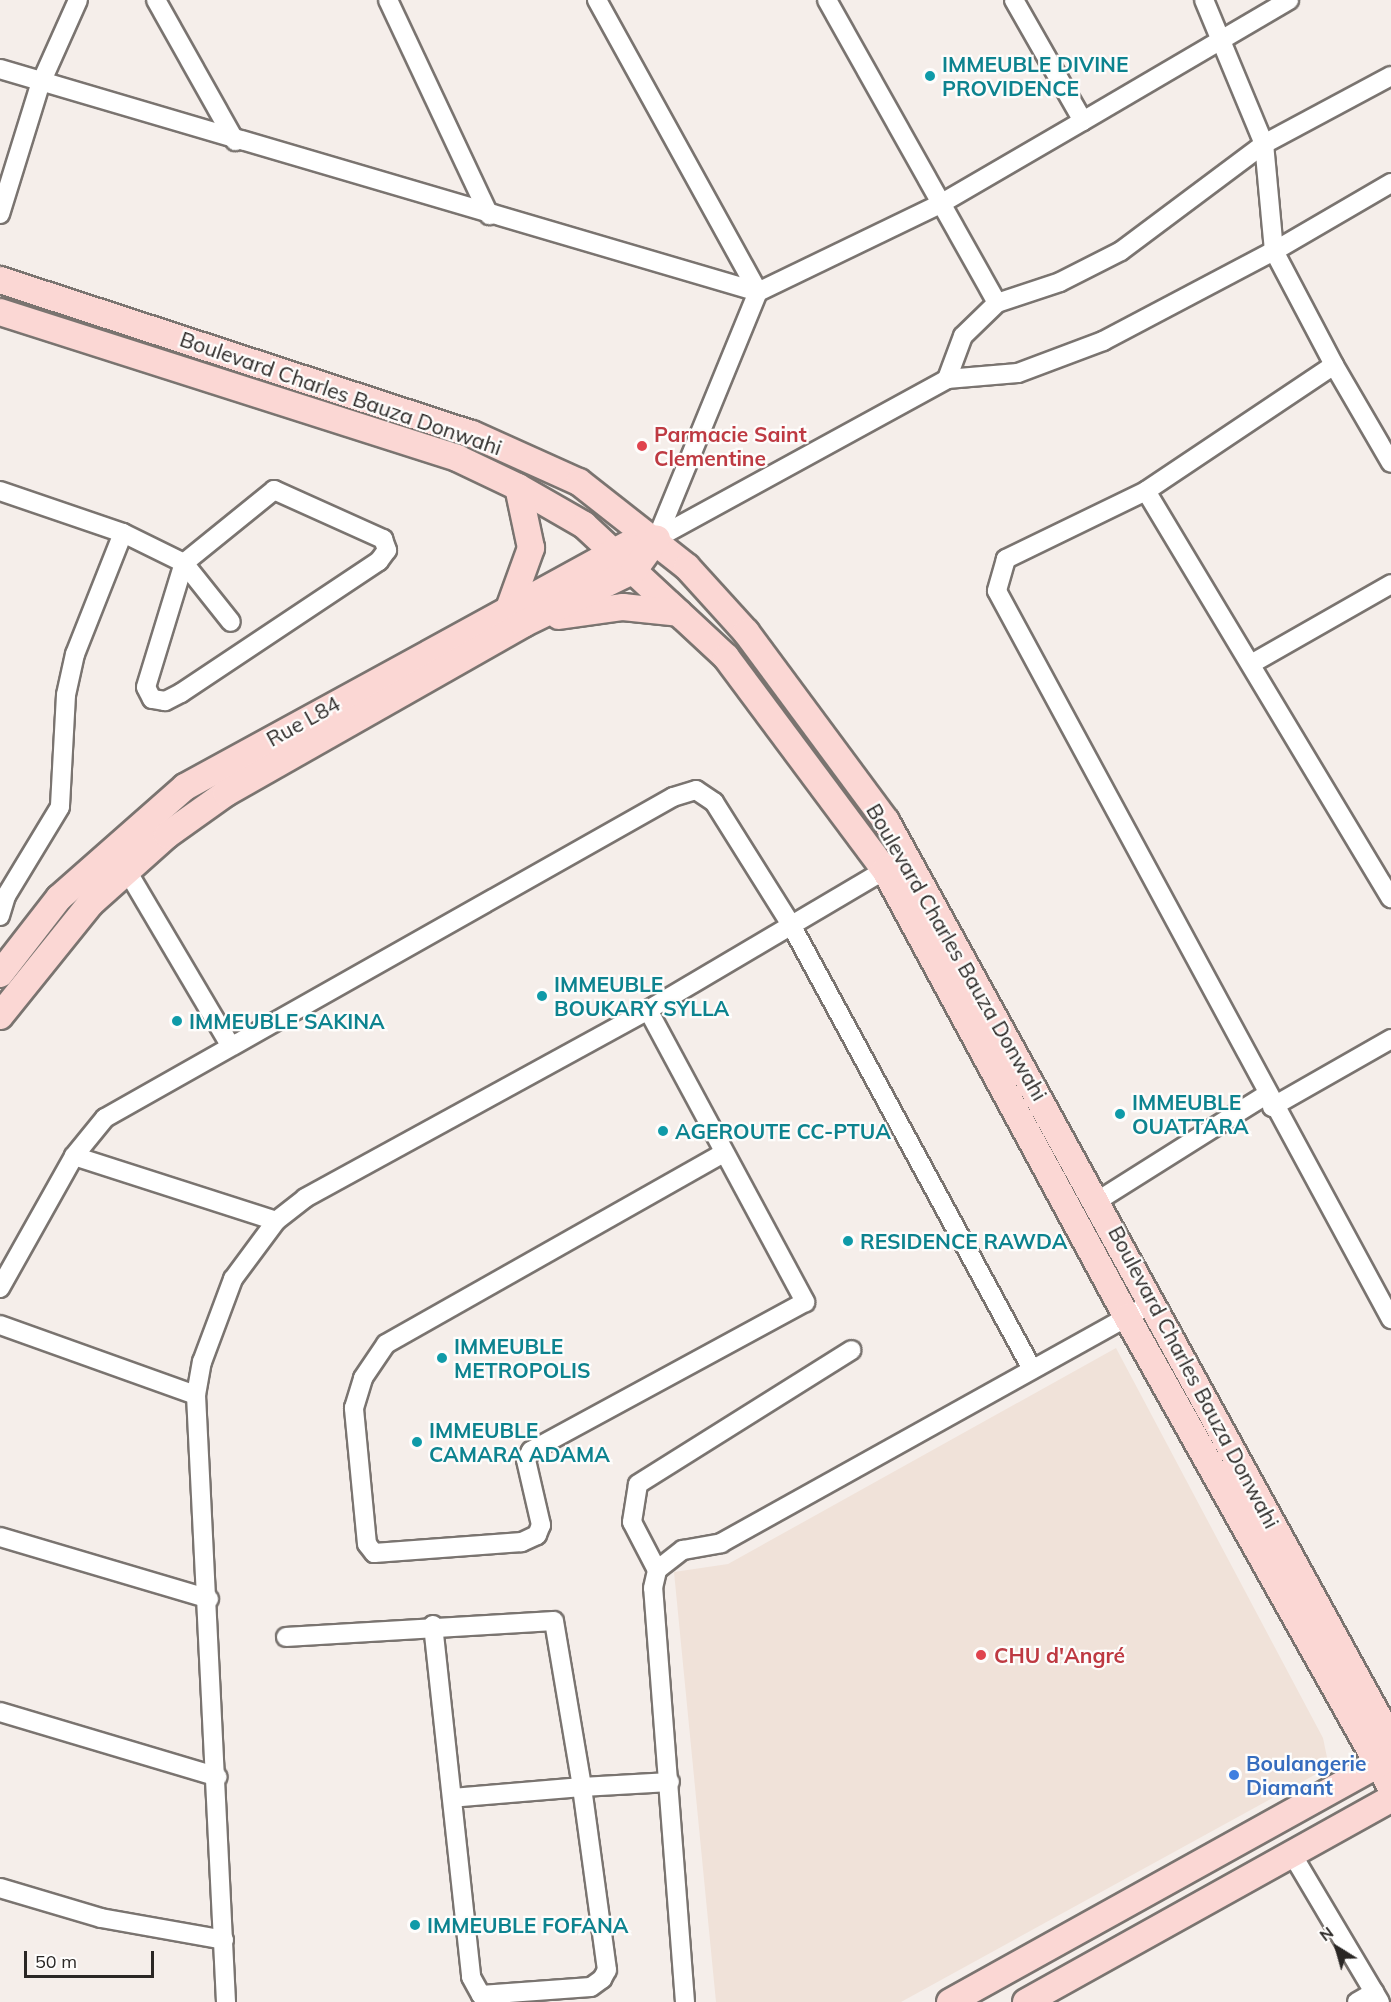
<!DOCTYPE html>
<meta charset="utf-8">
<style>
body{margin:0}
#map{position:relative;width:1391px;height:2002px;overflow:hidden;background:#f5eeea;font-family:Mulish,sans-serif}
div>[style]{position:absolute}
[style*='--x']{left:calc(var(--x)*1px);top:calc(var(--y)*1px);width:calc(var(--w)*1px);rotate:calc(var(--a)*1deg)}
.built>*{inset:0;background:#f0e2d9}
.roads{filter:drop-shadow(2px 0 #7a7470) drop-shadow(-2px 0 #7a7470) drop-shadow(0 2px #7a7470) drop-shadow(0 -2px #7a7470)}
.street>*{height:18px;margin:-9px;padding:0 9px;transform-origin:9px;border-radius:9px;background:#fff}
.secondary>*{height:26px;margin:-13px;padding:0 13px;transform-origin:13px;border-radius:13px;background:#fbd7d4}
.dots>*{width:16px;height:16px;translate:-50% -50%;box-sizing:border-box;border:3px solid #fefdfc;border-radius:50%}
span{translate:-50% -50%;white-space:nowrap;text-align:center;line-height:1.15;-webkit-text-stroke:4.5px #fefdfc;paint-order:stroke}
.culture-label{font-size:21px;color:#0d838f;font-weight:700}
.left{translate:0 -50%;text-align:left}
.street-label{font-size:21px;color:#2a2725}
.health-label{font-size:21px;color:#be3a42;font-weight:700}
.shop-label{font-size:21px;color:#366cbe;font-weight:700}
.north{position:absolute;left:1307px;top:1918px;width:60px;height:60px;-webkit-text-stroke:4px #fefdfc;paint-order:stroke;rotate:323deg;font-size:16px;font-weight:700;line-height:24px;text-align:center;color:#2a2725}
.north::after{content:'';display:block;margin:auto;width:21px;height:27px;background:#2a2725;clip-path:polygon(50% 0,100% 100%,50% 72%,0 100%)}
.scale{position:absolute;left:24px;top:1951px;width:130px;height:27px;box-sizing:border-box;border:3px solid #2a2725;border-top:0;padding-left:8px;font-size:18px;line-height:21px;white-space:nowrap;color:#2a2725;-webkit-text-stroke:4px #fefdfc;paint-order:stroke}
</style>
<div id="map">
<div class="built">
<div style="clip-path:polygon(1116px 1348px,1323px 1738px,1329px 1767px,901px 2002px,716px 2002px,674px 1572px,728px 1564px)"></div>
</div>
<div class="roads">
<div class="street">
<div style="--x:156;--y:0;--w:162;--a:60.7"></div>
<div style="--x:388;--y:0;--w:238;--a:64.8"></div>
<div style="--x:597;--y:0;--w:333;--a:61.1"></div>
<div style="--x:827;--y:0;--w:347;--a:60.7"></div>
<div style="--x:0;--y:69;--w:790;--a:16.39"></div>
<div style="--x:1083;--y:121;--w:239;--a:-30.4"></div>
<div style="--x:1391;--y:183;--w:135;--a:149.8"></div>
<div style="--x:1274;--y:251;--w:129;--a:62.2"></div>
<div style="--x:1334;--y:365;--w:226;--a:146.2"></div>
<div style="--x:1146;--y:491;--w:475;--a:59"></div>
<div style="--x:0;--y:214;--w:135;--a:-72.8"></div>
<div style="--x:40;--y:85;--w:93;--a:-65.9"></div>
<div style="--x:1334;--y:365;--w:113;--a:59.8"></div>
<div style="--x:947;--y:379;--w:71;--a:-4.8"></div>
<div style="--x:1018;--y:373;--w:91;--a:-20.6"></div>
<div style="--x:1103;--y:341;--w:193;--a:-27.8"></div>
<div style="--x:1274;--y:251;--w:107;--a:-95.3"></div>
<div style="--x:1264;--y:144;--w:144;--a:-28.2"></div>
<div style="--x:0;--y:491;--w:130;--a:18.9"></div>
<div style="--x:123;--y:533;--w:130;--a:111.6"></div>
<div style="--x:75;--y:654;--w:42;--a:102.4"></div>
<div style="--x:66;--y:695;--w:112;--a:93.1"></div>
<div style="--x:60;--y:807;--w:104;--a:121.2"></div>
<div style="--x:6;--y:896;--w:21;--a:107"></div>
<div style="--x:1146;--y:491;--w:156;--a:154.1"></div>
<div style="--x:1006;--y:559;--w:33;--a:106"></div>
<div style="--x:997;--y:591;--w:828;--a:61.58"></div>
<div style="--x:123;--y:533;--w:68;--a:26.2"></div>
<div style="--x:184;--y:563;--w:116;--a:-39"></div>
<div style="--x:274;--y:490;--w:120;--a:24.2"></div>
<div style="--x:383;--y:539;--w:12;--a:70"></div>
<div style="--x:387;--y:550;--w:14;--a:126"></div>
<div style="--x:379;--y:561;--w:238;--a:146.3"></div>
<div style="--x:181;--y:693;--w:18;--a:153"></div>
<div style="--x:165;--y:701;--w:13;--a:-171"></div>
<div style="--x:152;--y:699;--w:13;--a:-117"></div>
<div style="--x:146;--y:687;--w:130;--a:-73"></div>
<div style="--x:184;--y:563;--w:75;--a:51.5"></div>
<div style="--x:657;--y:538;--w:331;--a:-28.7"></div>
<div style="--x:947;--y:379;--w:46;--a:-69.6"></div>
<div style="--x:963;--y:336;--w:47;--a:-44.1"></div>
<div style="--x:997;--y:303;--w:66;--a:-18.4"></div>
<div style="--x:1060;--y:282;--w:68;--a:-26.9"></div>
<div style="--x:1121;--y:251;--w:179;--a:-36.8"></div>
<div style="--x:1264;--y:144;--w:156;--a:-112.6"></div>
<div style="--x:657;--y:538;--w:266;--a:-67.7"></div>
<div style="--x:758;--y:292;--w:204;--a:-25.8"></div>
<div style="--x:942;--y:203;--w:163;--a:-30.2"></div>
<div style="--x:1083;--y:121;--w:139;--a:-119.7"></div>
<div style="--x:1251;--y:664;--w:161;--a:-29.7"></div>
<div style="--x:126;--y:869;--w:204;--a:59.4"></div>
<div style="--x:648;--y:1010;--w:332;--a:61.7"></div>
<div style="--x:805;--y:1302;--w:312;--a:151.5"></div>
<div style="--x:531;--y:1451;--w:10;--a:119"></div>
<div style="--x:526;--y:1460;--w:67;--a:77"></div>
<div style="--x:541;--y:1525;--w:11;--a:112"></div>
<div style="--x:537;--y:1535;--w:17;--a:155"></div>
<div style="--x:522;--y:1542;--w:148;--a:175.7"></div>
<div style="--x:374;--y:1553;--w:11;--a:-128"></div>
<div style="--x:367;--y:1544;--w:137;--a:-95.5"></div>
<div style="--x:354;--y:1408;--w:31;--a:-73"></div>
<div style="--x:363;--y:1378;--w:41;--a:-55.9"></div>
<div style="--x:386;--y:1344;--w:387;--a:-29.5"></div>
<div style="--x:1272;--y:1107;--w:137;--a:-29.7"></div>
<div style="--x:74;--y:1156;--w:212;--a:17.8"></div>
<div style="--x:1099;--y:1200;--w:197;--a:-32.2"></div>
<div style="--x:0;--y:1288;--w:151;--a:-60.7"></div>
<div style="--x:74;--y:1156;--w:49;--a:-50.8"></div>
<div style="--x:105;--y:1118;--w:652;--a:-29.47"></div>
<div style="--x:673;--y:797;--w:24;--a:-17"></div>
<div style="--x:696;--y:790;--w:22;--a:34"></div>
<div style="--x:714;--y:802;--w:143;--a:57.9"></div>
<div style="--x:790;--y:923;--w:507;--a:61.52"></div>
<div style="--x:0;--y:1325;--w:208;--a:19.7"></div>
<div style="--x:0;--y:1537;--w:218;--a:16.5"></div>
<div style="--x:657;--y:1570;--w:54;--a:-117.5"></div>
<div style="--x:632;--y:1522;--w:38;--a:-81"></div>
<div style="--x:638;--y:1484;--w:252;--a:-32.1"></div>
<div style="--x:433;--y:1625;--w:354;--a:83.8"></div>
<div style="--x:471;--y:1977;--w:21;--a:61"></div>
<div style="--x:481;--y:1995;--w:110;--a:-4.2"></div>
<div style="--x:591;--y:1987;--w:14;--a:-36"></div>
<div style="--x:602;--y:1979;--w:10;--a:-61"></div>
<div style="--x:607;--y:1970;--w:185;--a:-97.8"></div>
<div style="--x:582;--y:1787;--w:88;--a:-3.3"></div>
<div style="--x:286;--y:1637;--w:268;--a:-3.4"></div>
<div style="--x:554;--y:1621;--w:168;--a:80.4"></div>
<div style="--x:582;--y:1787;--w:130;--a:175.2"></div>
<div style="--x:0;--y:1712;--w:227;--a:16.6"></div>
<div style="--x:1292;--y:1854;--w:172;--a:59.3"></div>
<div style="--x:0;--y:1888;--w:105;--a:16.5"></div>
<div style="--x:101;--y:1918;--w:125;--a:10.1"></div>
<div style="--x:226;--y:2002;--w:608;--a:-92.83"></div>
<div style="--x:196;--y:1395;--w:34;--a:-80"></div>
<div style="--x:202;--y:1362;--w:89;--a:-69.5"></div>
<div style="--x:233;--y:1279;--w:72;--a:-53.4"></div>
<div style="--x:276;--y:1221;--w:37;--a:-38"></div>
<div style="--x:305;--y:1198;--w:391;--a:-28.7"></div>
<div style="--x:648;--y:1010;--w:275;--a:-30.6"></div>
<div style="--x:685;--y:2002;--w:415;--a:-94.4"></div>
<div style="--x:653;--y:1588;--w:18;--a:-77"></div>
<div style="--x:657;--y:1570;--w:33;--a:-38"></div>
<div style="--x:683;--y:1550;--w:39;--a:-10"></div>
<div style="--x:721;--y:1543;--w:494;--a:-29.1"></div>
<div style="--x:1357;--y:2002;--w:20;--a:-30"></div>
</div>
<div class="secondary">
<div style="--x:0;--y:280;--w:496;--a:18.1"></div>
<div style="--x:472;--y:434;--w:117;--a:24.2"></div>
<div style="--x:579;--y:482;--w:137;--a:38.2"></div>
<div style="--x:687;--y:567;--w:88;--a:47.8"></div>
<div style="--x:746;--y:632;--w:235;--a:53.5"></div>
<div style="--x:886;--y:821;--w:1049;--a:61.21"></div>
<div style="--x:0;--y:312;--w:480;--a:17.7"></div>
<div style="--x:457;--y:458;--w:68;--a:25.4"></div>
<div style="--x:518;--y:487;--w:76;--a:29.9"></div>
<div style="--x:584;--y:525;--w:194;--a:42.9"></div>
<div style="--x:726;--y:657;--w:266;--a:53.3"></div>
<div style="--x:885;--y:870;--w:508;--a:61.57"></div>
<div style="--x:1127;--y:1317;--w:539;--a:60.68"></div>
<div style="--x:510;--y:606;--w:62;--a:-70.1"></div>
<div style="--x:531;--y:548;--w:62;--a:-102"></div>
<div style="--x:559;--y:616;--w:65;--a:-8"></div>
<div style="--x:623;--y:607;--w:56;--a:6.1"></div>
<div style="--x:0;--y:974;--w:96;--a:-52.2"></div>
<div style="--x:59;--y:898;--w:168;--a:-41.4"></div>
<div style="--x:185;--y:787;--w:504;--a:-28.7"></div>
<div style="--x:0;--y:1016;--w:145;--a:-51.2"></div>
<div style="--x:91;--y:903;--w:102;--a:-41.8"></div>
<div style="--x:167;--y:835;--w:72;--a:-35.4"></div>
<div style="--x:226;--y:793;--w:342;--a:-29.6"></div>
<div style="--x:523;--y:624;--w:123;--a:-25.9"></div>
<div style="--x:634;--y:570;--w:39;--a:-54"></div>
<div style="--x:950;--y:2002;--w:504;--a:-29.05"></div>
<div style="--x:1026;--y:2002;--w:418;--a:-29.1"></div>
</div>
</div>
<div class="dots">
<div style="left:930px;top:76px;background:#0f9aa8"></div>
<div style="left:642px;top:446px;background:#e0444e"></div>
<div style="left:542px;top:996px;background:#0f9aa8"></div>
<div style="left:177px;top:1021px;background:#0f9aa8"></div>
<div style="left:1120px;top:1114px;background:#0f9aa8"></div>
<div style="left:663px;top:1131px;background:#0f9aa8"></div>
<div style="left:848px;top:1241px;background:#0f9aa8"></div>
<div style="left:442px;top:1358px;background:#0f9aa8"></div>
<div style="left:417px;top:1442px;background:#0f9aa8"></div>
<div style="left:981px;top:1655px;background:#e0444e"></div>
<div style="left:1234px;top:1775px;background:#3f7fe0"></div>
<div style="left:415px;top:1925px;background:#0f9aa8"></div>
</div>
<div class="culture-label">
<span class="left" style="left:942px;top:76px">IMMEUBLE DIVINE<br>PROVIDENCE</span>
<span class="left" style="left:554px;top:996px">IMMEUBLE<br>BOUKARY SYLLA</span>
<span class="left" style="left:189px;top:1021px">IMMEUBLE SAKINA</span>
<span class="left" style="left:1132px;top:1114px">IMMEUBLE<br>OUATTARA</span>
<span class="left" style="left:675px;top:1131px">AGEROUTE CC-PTUA</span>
<span class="left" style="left:860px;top:1241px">RESIDENCE RAWDA</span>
<span class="left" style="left:454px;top:1358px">IMMEUBLE<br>METROPOLIS</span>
<span class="left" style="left:429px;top:1442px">IMMEUBLE<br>CAMARA ADAMA</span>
<span class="left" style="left:427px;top:1925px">IMMEUBLE FOFANA</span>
</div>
<div class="street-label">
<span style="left:341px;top:393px;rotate:19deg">Boulevard Charles Bauza Donwahi</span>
<span style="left:303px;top:721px;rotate:-29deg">Rue L84</span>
<span style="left:957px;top:952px;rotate:60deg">Boulevard Charles Bauza Donwahi</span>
<span style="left:1194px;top:1377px;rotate:62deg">Boulevard Charles Bauza Donwahi</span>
</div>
<div class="health-label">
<span class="left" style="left:654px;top:446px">Parmacie Saint<br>Clementine</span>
<span class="left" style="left:994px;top:1655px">CHU d'Angré</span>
</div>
<div class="shop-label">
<span class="left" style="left:1246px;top:1775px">Boulangerie<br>Diamant</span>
</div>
<div class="north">N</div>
<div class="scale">50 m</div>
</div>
